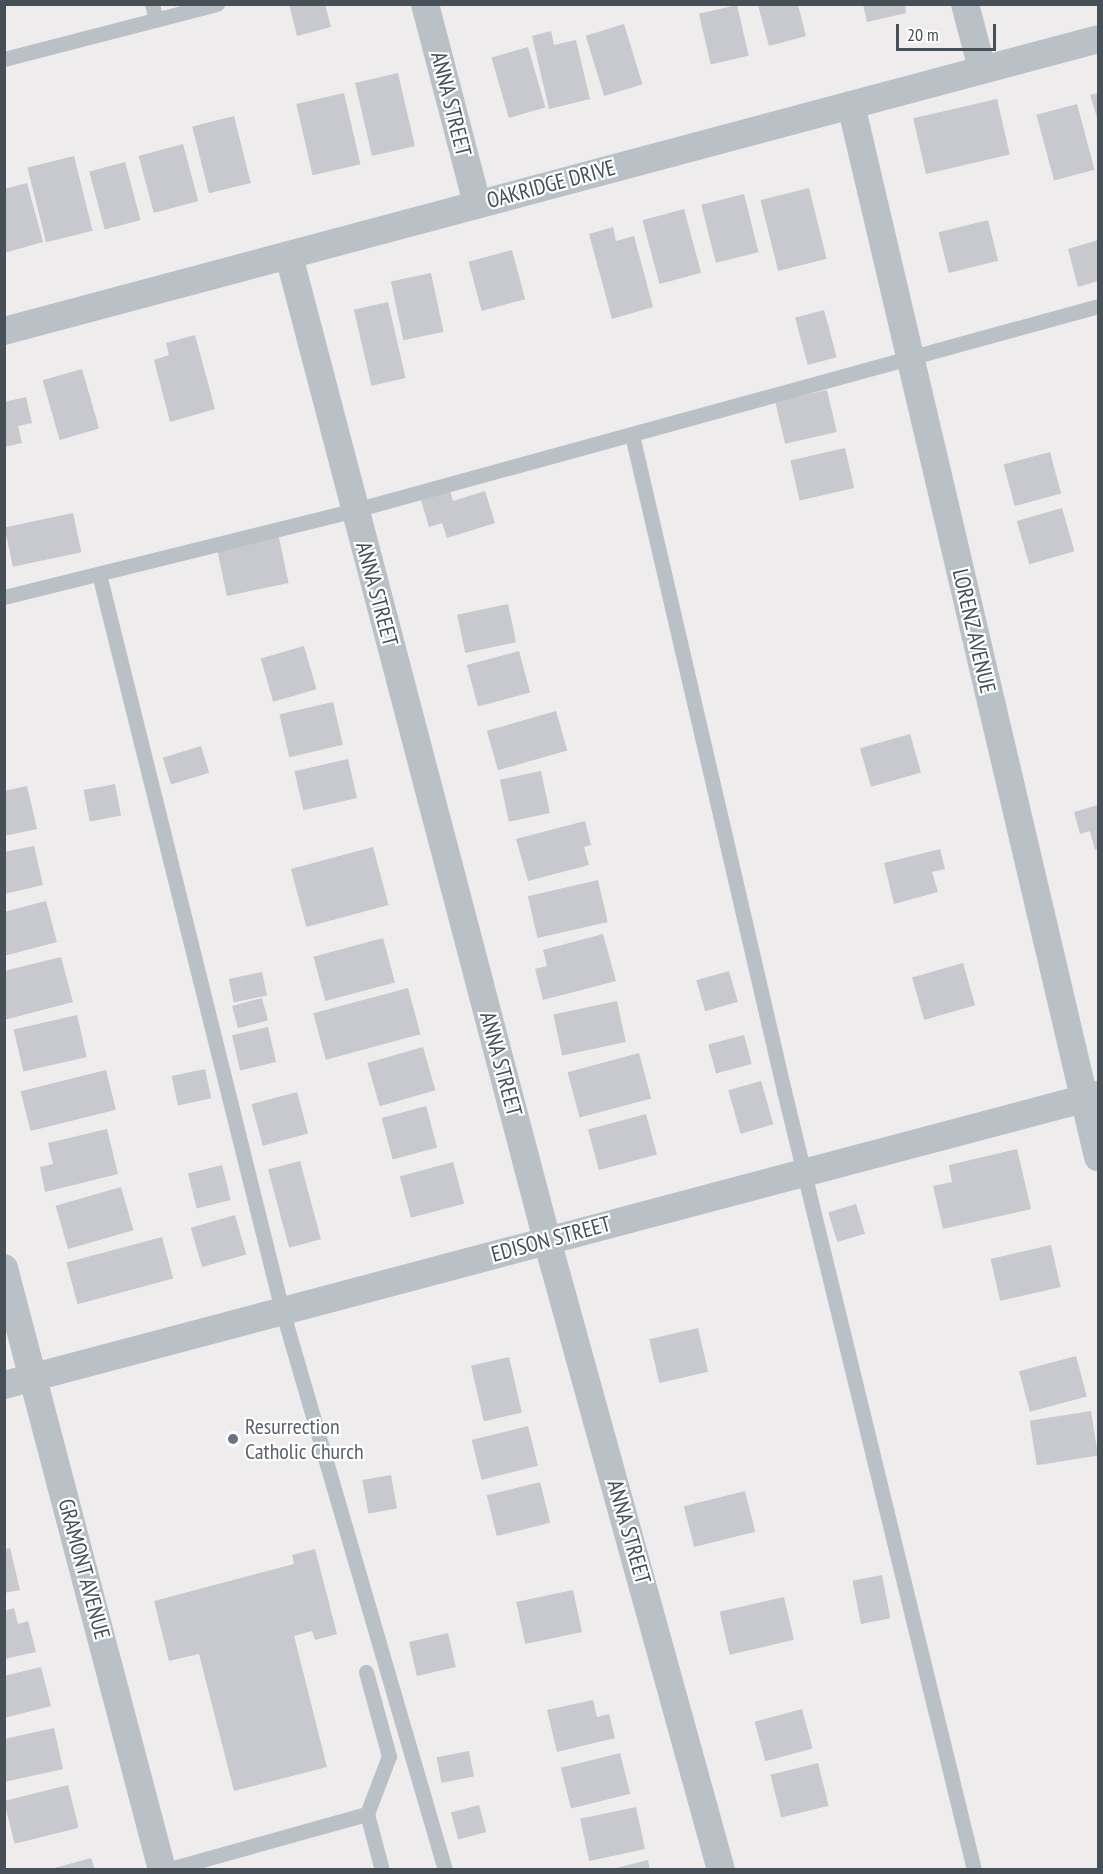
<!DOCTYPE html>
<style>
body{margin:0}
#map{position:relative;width:1103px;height:1874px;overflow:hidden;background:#eeecec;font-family:"PT Sans Narrow",sans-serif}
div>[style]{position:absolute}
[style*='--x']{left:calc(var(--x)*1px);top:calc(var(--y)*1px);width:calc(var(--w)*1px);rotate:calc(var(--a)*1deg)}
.building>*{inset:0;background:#c7c9ce;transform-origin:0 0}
.lane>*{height:15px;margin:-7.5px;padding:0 7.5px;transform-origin:7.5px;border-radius:7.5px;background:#b9c1c7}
.street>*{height:28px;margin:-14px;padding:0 14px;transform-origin:14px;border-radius:14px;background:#b9c1c7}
.dots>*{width:16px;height:16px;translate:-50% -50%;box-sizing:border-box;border:3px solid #fff;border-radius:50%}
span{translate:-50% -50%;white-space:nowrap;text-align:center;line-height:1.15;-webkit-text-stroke:4.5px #fff;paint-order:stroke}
.street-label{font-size:22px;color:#475057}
.worship-label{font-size:22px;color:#5b616d}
.left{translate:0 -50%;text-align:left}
.frame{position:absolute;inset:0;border:6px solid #475057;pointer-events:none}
.scale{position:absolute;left:896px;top:24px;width:100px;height:27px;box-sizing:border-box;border:3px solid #475057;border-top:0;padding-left:8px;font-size:18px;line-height:21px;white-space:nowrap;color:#475057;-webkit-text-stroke:4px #fff;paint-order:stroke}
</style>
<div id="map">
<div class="building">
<div style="clip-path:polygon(289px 4px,325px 4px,331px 27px,297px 36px)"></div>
<div style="clip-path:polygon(863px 4px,905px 4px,906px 13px,867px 22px)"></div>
<div style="left:737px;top:5px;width:52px;height:39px;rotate:77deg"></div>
<div style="clip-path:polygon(758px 5px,798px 5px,806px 36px,769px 46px)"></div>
<div style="left:624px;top:24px;width:63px;height:40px;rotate:73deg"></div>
<div style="clip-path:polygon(551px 31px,554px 45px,576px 40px,590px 99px,549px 109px,532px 36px)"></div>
<div style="left:528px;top:47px;width:63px;height:38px;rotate:74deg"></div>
<div style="left:398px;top:73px;width:75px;height:44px;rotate:77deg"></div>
<div style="left:344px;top:93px;width:73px;height:49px;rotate:77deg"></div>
<div style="clip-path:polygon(1098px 93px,1098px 121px,1090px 95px)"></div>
<div style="left:997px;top:99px;width:57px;height:86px;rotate:77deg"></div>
<div style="left:1077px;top:104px;width:68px;height:42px;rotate:75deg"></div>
<div style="left:234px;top:116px;width:69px;height:43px;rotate:76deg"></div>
<div style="left:183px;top:144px;width:59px;height:46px;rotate:75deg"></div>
<div style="left:74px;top:156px;width:77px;height:48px;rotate:76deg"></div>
<div style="left:125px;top:162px;width:60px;height:37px;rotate:75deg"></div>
<div style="clip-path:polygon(27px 183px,43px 242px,4px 253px,4px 189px)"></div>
<div style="left:809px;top:188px;width:73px;height:50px;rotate:76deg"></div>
<div style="left:744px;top:194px;width:60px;height:44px;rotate:76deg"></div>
<div style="left:684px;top:209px;width:66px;height:43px;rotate:75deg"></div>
<div style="left:988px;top:220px;width:42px;height:51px;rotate:76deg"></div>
<div style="clip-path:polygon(613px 227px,616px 241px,634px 236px,653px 307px,612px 319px,589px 234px)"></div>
<div style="clip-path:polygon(1098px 240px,1098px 281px,1078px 287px,1068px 249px)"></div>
<div style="left:512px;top:250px;width:51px;height:45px;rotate:75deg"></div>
<div style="left:431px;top:273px;width:60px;height:41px;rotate:78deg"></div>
<div style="left:388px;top:302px;width:78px;height:35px;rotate:77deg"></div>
<div style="left:824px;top:310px;width:49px;height:30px;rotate:75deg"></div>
<div style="clip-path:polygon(195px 335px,215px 409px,170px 422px,154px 360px,169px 355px,166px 343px)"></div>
<div style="left:82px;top:369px;width:62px;height:41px;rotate:74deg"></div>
<div style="left:827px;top:390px;width:43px;height:53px;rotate:77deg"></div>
<div style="clip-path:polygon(26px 397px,32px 423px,18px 426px,22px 443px,4px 447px,4px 402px)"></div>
<div style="left:845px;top:448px;width:41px;height:56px;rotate:77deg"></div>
<div style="left:1050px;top:452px;width:43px;height:48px;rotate:75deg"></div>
<div style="clip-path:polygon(450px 491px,453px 501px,485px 491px,495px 523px,447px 538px,442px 523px,429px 527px,421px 500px)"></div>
<div style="left:1062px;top:508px;width:45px;height:47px;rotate:74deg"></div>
<div style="left:73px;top:513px;width:40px;height:70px;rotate:78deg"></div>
<div style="left:278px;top:533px;width:51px;height:63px;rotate:78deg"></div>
<div style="left:508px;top:604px;width:39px;height:52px;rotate:78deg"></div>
<div style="left:304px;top:646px;width:45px;height:45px;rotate:74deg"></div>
<div style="left:519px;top:651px;width:43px;height:54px;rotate:75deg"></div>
<div style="left:333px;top:702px;width:44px;height:55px;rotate:77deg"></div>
<div style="left:556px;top:711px;width:41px;height:72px;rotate:74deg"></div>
<div style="left:910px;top:734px;width:40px;height:52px;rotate:74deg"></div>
<div style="left:201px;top:746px;width:28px;height:40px;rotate:73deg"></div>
<div style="left:348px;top:759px;width:40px;height:55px;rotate:77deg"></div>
<div style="left:541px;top:771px;width:43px;height:42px;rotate:78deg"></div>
<div style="left:115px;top:784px;width:32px;height:32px;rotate:79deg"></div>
<div style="clip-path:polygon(27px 786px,37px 829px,4px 836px,4px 791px)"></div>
<div style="clip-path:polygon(1098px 805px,1098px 849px,1095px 850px,1090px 831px,1080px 834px,1074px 812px)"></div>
<div style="clip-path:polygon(585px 821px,591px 845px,584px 847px,589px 865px,528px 881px,516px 839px)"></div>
<div style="clip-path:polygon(34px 846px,43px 885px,4px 894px,4px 852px)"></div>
<div style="left:373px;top:847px;width:60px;height:85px;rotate:75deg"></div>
<div style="clip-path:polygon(940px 849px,945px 869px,932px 872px,938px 892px,894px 904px,884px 863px)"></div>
<div style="left:598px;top:880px;width:43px;height:72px;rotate:77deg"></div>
<div style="clip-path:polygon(46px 901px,57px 942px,4px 956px,4px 912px)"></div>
<div style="clip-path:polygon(603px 934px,616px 981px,543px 1000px,535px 969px,547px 966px,543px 950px)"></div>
<div style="left:383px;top:938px;width:46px;height:72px;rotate:75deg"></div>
<div style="clip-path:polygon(61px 957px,73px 1002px,4px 1020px,4px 971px)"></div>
<div style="left:963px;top:963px;width:44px;height:53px;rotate:74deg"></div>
<div style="left:729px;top:971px;width:32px;height:34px;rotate:74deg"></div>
<div style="left:262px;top:972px;width:24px;height:34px;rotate:78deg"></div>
<div style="left:408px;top:988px;width:48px;height:98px;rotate:75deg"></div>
<div style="left:262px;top:998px;width:23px;height:31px;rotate:75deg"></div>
<div style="left:617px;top:1001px;width:42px;height:65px;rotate:78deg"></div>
<div style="left:77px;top:1015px;width:43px;height:65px;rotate:77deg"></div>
<div style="left:268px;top:1027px;width:36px;height:37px;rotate:77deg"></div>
<div style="left:744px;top:1035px;width:30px;height:37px;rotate:75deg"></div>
<div style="left:423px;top:1047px;width:45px;height:58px;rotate:74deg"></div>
<div style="left:639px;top:1053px;width:47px;height:74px;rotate:75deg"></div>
<div style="left:205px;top:1069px;width:30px;height:34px;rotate:78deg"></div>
<div style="left:106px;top:1070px;width:41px;height:88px;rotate:76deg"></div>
<div style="left:761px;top:1081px;width:45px;height:34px;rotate:74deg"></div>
<div style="left:297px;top:1092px;width:43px;height:47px;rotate:75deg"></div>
<div style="left:426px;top:1106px;width:43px;height:46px;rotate:75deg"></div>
<div style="left:646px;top:1114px;width:42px;height:60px;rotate:75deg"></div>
<div style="clip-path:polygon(107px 1129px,118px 1174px,45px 1192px,40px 1167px,53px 1164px,48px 1143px)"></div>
<div style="clip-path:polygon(1017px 1149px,1031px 1209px,943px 1229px,933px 1186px,952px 1182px,949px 1165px)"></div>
<div style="left:300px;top:1161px;width:81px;height:33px;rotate:75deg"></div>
<div style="left:453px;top:1162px;width:43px;height:55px;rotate:75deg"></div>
<div style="left:222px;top:1165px;width:36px;height:35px;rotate:76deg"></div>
<div style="left:121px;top:1187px;width:45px;height:68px;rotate:74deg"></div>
<div style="left:856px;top:1204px;width:31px;height:29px;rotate:73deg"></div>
<div style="left:235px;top:1215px;width:41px;height:46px;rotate:74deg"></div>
<div style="left:162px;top:1237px;width:43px;height:99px;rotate:75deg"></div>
<div style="left:1051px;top:1245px;width:43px;height:62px;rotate:77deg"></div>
<div style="left:698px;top:1328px;width:45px;height:50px;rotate:77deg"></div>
<div style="left:1076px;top:1356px;width:42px;height:59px;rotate:75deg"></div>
<div style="left:509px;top:1357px;width:57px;height:39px;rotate:77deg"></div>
<div style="left:1091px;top:1411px;width:45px;height:62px;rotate:81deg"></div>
<div style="left:528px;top:1426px;width:41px;height:58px;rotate:76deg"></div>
<div style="left:391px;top:1475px;width:34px;height:29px;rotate:80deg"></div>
<div style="left:540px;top:1482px;width:42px;height:55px;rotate:76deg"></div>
<div style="left:745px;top:1491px;width:42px;height:63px;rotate:76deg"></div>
<div style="clip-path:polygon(10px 1548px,20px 1590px,4px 1593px,4px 1549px)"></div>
<div style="clip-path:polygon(315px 1549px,337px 1634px,315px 1640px,312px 1631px,294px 1636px,327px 1767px,234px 1791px,199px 1654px,169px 1661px,154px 1601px,294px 1564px,292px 1555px)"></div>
<div style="left:882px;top:1575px;width:44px;height:30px;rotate:79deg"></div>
<div style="left:573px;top:1590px;width:43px;height:58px;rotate:78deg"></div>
<div style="left:784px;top:1597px;width:44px;height:66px;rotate:77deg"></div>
<div style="clip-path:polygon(14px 1608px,18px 1624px,28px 1621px,36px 1652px,4px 1659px,4px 1611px)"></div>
<div style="left:448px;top:1633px;width:35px;height:40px;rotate:77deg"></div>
<div style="clip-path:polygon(41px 1667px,51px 1706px,4px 1718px,4px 1676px)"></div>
<div style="clip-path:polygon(593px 1700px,597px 1717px,609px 1714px,615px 1738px,557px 1752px,547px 1710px)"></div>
<div style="left:802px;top:1709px;width:41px;height:49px;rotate:75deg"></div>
<div style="clip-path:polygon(54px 1728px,63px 1769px,4px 1782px,4px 1739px)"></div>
<div style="left:469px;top:1751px;width:26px;height:33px;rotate:79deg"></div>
<div style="left:620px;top:1753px;width:42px;height:61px;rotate:76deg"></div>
<div style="left:818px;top:1763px;width:44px;height:49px;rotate:76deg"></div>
<div style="left:68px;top:1785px;width:44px;height:66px;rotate:76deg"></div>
<div style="left:479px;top:1805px;width:28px;height:29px;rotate:75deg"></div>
<div style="left:636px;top:1807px;width:43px;height:57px;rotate:78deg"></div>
<div style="clip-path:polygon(91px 1858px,95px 1870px,51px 1870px,51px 1869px)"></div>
<div style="clip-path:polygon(648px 1860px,650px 1870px,612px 1870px,612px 1869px)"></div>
</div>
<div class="lane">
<div style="--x:152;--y:4;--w:16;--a:76"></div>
<div style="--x:4;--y:59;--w:220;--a:-14.5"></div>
<div style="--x:632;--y:435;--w:673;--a:76.95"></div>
<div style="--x:784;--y:1091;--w:802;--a:76.29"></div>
<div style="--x:99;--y:574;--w:758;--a:76.04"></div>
<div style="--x:282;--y:1310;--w:583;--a:73.77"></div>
<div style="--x:4;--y:597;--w:362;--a:-13.9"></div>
<div style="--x:355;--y:510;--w:770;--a:-15.35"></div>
<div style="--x:366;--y:1672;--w:87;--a:74.7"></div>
<div style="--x:389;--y:1756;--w:62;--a:110.8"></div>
<div style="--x:166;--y:1870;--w:209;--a:-15.6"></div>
<div style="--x:367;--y:1814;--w:58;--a:75"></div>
</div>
<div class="street">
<div style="--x:425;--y:4;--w:207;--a:75.4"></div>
<div style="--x:965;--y:4;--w:67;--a:75.3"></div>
<div style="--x:851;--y:105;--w:1081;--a:76.79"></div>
<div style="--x:289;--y:256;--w:1017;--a:75.31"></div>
<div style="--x:547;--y:1240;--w:654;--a:74.56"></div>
<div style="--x:4;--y:331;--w:1132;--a:-14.94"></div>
<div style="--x:4;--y:1268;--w:622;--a:75.29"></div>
<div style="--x:4;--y:1385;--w:1132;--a:-14.85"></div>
</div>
<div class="dots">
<div style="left:233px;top:1439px;background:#6b7280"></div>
</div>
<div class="street-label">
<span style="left:451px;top:104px;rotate:76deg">ANNA STREET</span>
<span style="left:551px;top:184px;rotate:-15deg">OAKRIDGE DRIVE</span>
<span style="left:377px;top:594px;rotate:75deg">ANNA STREET</span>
<span style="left:974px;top:631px;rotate:77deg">LORENZ AVENUE</span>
<span style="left:501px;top:1064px;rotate:75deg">ANNA STREET</span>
<span style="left:551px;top:1239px;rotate:-15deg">EDISON STREET</span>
<span style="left:629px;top:1532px;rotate:74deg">ANNA STREET</span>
<span style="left:84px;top:1569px;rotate:75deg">GRAMONT AVENUE</span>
</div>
<div class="worship-label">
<span class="left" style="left:245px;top:1439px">Resurrection<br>Catholic Church</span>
</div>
<div class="frame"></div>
<div class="scale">20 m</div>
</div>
